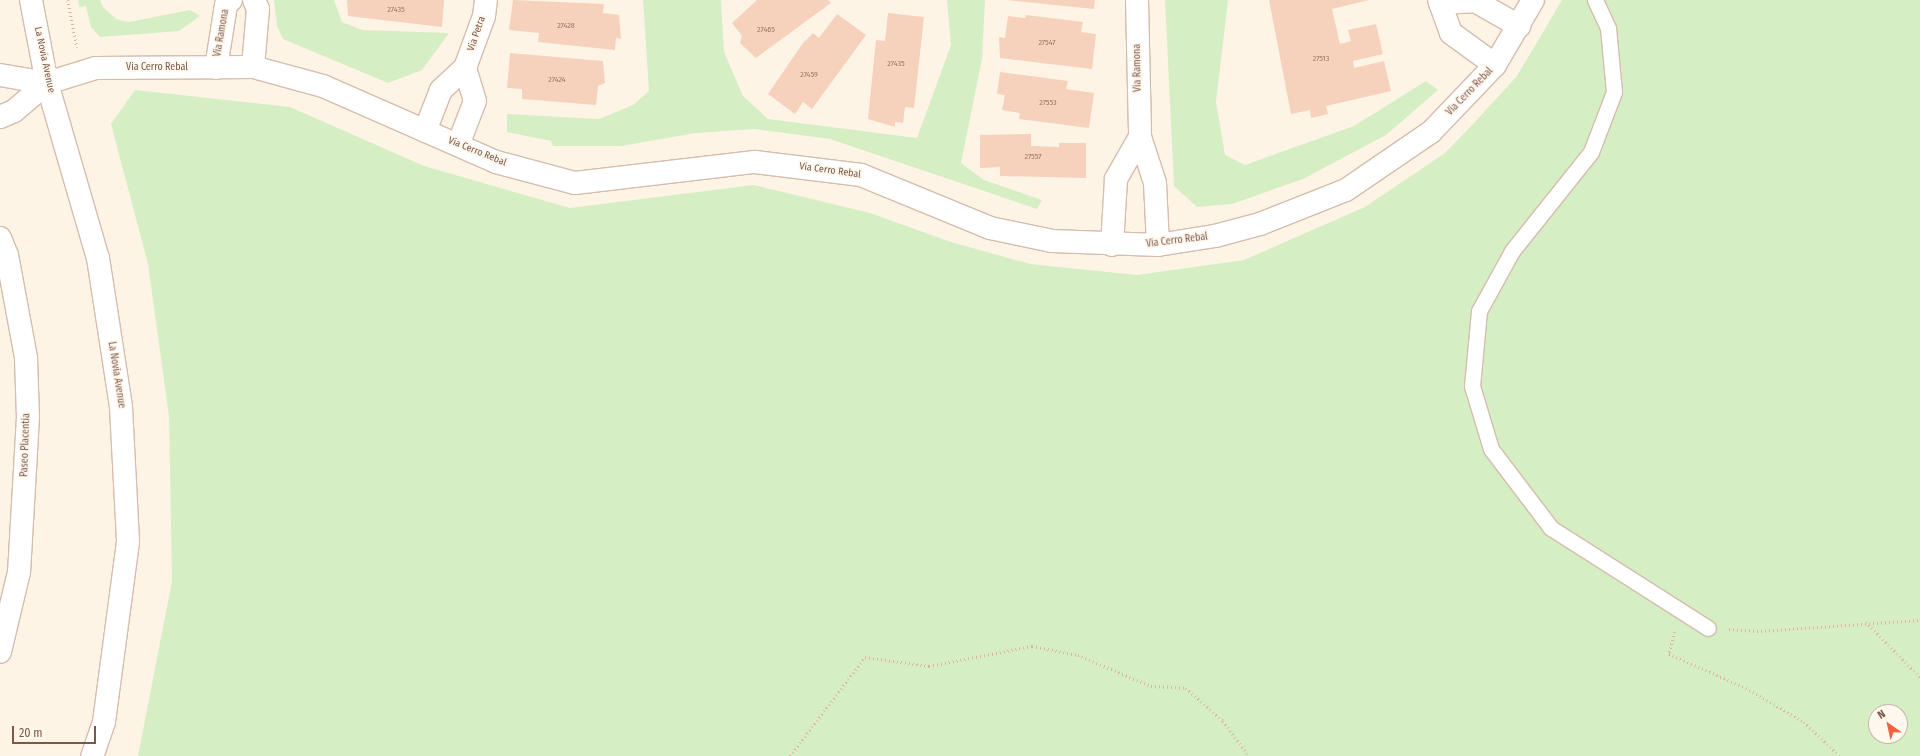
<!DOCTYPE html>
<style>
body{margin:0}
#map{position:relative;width:1920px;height:756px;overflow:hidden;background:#fef4e6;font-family:"Fira Sans Condensed",sans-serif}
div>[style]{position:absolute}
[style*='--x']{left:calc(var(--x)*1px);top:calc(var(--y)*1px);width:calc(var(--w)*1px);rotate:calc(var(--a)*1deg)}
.green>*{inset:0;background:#d6eec3}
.building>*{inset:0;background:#f6d1bb}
.path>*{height:2.5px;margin-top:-1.25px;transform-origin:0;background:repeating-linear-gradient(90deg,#dcb49d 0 1px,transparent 0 4px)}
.roads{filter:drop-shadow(1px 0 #d4bdad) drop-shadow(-1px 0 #d4bdad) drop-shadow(0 1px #d4bdad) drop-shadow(0 -1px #d4bdad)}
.lane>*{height:15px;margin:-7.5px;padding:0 7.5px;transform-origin:7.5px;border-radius:7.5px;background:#fff}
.street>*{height:22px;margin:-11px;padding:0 11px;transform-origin:11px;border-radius:11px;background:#fff}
.secondary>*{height:22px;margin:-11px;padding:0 11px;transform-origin:11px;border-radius:11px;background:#fff}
span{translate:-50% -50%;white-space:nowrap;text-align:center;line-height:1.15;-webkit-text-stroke:4px #fff8ef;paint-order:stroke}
.number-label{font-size:8px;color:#9a7665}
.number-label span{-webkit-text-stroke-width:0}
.street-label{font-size:10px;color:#7b5848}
.north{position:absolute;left:1868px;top:704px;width:40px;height:40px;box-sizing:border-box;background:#fff8ef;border:1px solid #cab8ac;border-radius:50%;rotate:326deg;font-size:11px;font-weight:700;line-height:16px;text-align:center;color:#7b5848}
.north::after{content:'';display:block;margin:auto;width:14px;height:18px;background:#f36240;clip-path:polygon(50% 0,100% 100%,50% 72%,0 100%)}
.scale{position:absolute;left:12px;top:726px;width:84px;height:18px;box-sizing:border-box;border:2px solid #7b5848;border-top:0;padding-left:5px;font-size:12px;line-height:14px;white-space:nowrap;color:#7b5848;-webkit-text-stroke:3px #fff8ef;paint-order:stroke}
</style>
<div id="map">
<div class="green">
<div style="clip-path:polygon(78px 0,100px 0,103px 7px,116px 19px,129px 22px,190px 10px,200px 16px,179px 31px,100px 37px,91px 27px,86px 6px,79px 7px)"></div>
<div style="clip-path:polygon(274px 0,334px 0,342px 22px,363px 30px,449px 33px,422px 70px,388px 83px,283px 39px,277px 26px)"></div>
<div style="clip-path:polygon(643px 0,721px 0,724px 52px,743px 96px,768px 119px,917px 138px,951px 45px,947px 0,985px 0,982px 59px,961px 163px,984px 180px,1042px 200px,1037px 209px,830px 139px,754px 129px,696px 133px,621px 146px,553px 146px,551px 141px,507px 132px,507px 114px,599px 119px,633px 105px,649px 91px)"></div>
<div style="clip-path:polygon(1165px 0,1228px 0,1216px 102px,1225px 155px,1245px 165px,1354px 126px,1426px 81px,1438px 90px,1386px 135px,1303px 179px,1232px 204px,1197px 207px,1174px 186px)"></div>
<div style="clip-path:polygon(evenodd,1562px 0,1920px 0,1920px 756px,138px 756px,172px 581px,169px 416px,148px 264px,111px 124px,135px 90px,290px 107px,424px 166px,570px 208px,754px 185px,870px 213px,951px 242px,1030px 264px,1137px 275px,1244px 260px,1365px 207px,1445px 153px,1474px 123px,1517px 76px,1562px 0,1876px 712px,1900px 712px,1900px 736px,1876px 736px,1876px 712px)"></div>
</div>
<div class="building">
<div style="clip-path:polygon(347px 0,444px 0,442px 27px,348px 16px)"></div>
<div style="clip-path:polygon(513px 0,604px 4px,603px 13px,619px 15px,621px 39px,616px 38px,615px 50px,538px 42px,539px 33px,509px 30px)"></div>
<div style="clip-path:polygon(757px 0,828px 0,831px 3px,756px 58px,740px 43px,742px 36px,732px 23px)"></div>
<div style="clip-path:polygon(1007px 0,1095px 0,1094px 9px)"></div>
<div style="clip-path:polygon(1269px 0,1369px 0,1332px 9px,1340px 44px,1351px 41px,1348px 30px,1376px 24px,1383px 54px,1353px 61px,1354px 68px,1384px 61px,1391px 91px,1326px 106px,1328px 114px,1311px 118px,1310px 110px,1291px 114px)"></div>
<div style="clip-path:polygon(888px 13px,924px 17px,914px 108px,905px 107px,903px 123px,895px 122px,895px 127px,868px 119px,876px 40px,885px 41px)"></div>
<div style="clip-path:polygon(837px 14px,866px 35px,812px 109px,803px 102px,795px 114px,768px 94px,803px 43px,813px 33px,819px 38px)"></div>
<div style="clip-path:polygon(1026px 15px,1083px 22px,1081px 32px,1096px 34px,1092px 69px,1000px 58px,999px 37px,1005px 38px,1008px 16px,1025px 18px)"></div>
<div style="clip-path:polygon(510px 53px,603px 61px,605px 83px,598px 86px,596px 105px,522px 99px,522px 89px,507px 88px)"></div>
<div style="clip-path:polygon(1000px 72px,1068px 81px,1066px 89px,1094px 93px,1089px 128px,1019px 119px,1020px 113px,1002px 110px,1005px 95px,997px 94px)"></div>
<div style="clip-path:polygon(1031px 134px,1031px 146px,1059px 147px,1059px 143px,1086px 143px,1086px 178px,1000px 176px,1000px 167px,980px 168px,980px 135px)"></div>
</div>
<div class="path">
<div style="--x:68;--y:0;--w:48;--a:79.2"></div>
<div style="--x:1866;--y:622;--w:77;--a:45.5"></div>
<div style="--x:1729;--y:629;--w:32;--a:4"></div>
<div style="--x:1761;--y:631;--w:159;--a:-4"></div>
<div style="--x:1675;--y:632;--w:23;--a:105"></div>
<div style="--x:1669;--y:654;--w:84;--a:23.8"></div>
<div style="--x:1746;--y:688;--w:67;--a:30.4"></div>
<div style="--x:1804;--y:722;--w:50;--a:43.4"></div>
<div style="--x:790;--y:756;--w:124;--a:-52.9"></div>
<div style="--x:865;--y:657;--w:65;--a:8"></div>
<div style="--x:929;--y:666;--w:105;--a:-11"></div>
<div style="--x:1032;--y:646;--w:47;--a:11.1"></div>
<div style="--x:1078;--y:655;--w:79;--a:23"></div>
<div style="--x:1151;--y:686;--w:35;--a:3"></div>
<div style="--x:1186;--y:688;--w:50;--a:41.7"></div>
<div style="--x:1223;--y:721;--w:44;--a:53.4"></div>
</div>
<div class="roads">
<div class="lane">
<div style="--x:1595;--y:0;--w:31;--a:65"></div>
<div style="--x:1608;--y:28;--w:64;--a:84.6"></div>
<div style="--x:1614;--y:92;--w:64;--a:111"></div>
<div style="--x:1591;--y:152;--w:127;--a:128.6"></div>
<div style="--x:1512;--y:251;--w:68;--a:118.8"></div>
<div style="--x:1479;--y:311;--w:75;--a:95.3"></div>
<div style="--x:1472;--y:386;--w:66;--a:73.2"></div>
<div style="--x:1491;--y:449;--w:99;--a:52.8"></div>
<div style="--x:1551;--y:528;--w:186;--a:32.5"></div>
</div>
<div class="street">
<div style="--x:1137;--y:0;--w:137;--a:88.7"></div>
<div style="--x:1140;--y:137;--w:48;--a:71.9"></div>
<div style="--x:1155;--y:183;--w:62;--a:87.2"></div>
<div style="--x:1439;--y:0;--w:35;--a:70"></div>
<div style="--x:1451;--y:33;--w:54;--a:36"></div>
<div style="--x:1440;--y:3;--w:35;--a:-3"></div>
<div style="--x:1475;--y:1;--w:51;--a:29.6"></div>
<div style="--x:253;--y:67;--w:58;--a:-85.1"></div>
<div style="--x:258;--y:9;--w:10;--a:-114"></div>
<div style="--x:216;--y:68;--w:64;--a:-81"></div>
<div style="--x:226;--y:5;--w:7;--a:-45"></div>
<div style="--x:0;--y:75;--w:48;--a:9.7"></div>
<div style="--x:0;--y:117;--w:15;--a:-23"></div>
<div style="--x:14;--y:111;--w:43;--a:-40.3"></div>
<div style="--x:47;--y:83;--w:51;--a:-17"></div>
<div style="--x:96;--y:68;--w:157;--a:-0.4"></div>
<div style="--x:253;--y:67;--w:73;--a:15.2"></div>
<div style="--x:323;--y:86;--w:189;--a:23.7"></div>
<div style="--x:496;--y:162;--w:82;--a:14.9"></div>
<div style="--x:575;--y:183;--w:181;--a:-6.7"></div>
<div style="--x:755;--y:162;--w:107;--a:7"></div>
<div style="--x:861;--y:175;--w:139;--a:22.3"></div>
<div style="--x:990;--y:228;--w:63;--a:11.8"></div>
<div style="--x:1052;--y:241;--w:106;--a:2.2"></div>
<div style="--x:1158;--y:245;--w:58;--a:-9"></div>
<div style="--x:1215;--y:236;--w:47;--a:-14.9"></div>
<div style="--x:1260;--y:224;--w:92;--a:-21.6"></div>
<div style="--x:1346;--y:190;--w:103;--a:-34.3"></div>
<div style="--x:1431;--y:132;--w:93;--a:-46.3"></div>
<div style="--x:1495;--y:65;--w:75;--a:-59.7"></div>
<div style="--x:425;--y:131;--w:44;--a:-68.7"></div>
<div style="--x:441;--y:90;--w:33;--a:-43"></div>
<div style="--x:465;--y:68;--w:55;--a:-69.9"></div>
<div style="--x:484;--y:16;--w:16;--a:-83"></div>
<div style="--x:458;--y:145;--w:47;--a:-68.9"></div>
<div style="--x:475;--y:101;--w:34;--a:-107"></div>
<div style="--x:0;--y:238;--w:18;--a:68"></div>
<div style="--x:7;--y:255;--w:105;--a:79.5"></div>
<div style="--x:26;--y:358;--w:59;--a:88.1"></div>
<div style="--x:28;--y:417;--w:155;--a:93.3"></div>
<div style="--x:19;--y:572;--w:82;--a:103.4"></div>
<div style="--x:1112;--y:245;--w:66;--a:-86.5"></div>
<div style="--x:1116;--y:179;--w:48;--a:-60.3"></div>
</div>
<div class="secondary">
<div style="--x:31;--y:0;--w:85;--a:79.1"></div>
<div style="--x:47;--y:83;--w:182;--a:73.8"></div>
<div style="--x:98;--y:258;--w:151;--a:81.2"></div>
<div style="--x:121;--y:407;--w:135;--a:87"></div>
<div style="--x:128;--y:542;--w:182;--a:97.6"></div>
<div style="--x:104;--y:722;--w:36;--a:109"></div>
</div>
</div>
<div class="number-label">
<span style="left:396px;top:10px">27435</span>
<span style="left:566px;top:26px">27428</span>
<span style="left:766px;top:30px">27465</span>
<span style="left:1047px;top:43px">27547</span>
<span style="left:1321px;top:59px">27513</span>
<span style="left:896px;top:64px">27435</span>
<span style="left:809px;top:75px">27459</span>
<span style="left:557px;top:80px">27424</span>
<span style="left:1048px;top:103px">27553</span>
<span style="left:1033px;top:157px">27557</span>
</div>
<div class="street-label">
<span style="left:222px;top:33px;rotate:-80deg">Via Ramona</span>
<span style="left:477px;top:34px;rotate:-71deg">Via Petra</span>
<span style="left:44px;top:60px;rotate:78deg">La Novia Avenue</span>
<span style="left:157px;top:68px">Via Cerro Rebal</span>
<span style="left:1138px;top:68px;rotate:-91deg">Via Ramona</span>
<span style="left:1470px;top:92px;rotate:-46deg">Via Cerro Rebal</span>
<span style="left:477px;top:152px;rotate:22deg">Via Cerro Rebal</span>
<span style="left:830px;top:171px;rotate:8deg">Via Cerro Rebal</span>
<span style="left:1177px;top:241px;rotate:-7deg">Via Cerro Rebal</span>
<span style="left:116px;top:375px;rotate:81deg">La Novia Avenue</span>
<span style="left:26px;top:445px;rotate:-88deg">Paseo Placentia</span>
</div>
<div class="north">N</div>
<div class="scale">20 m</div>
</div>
